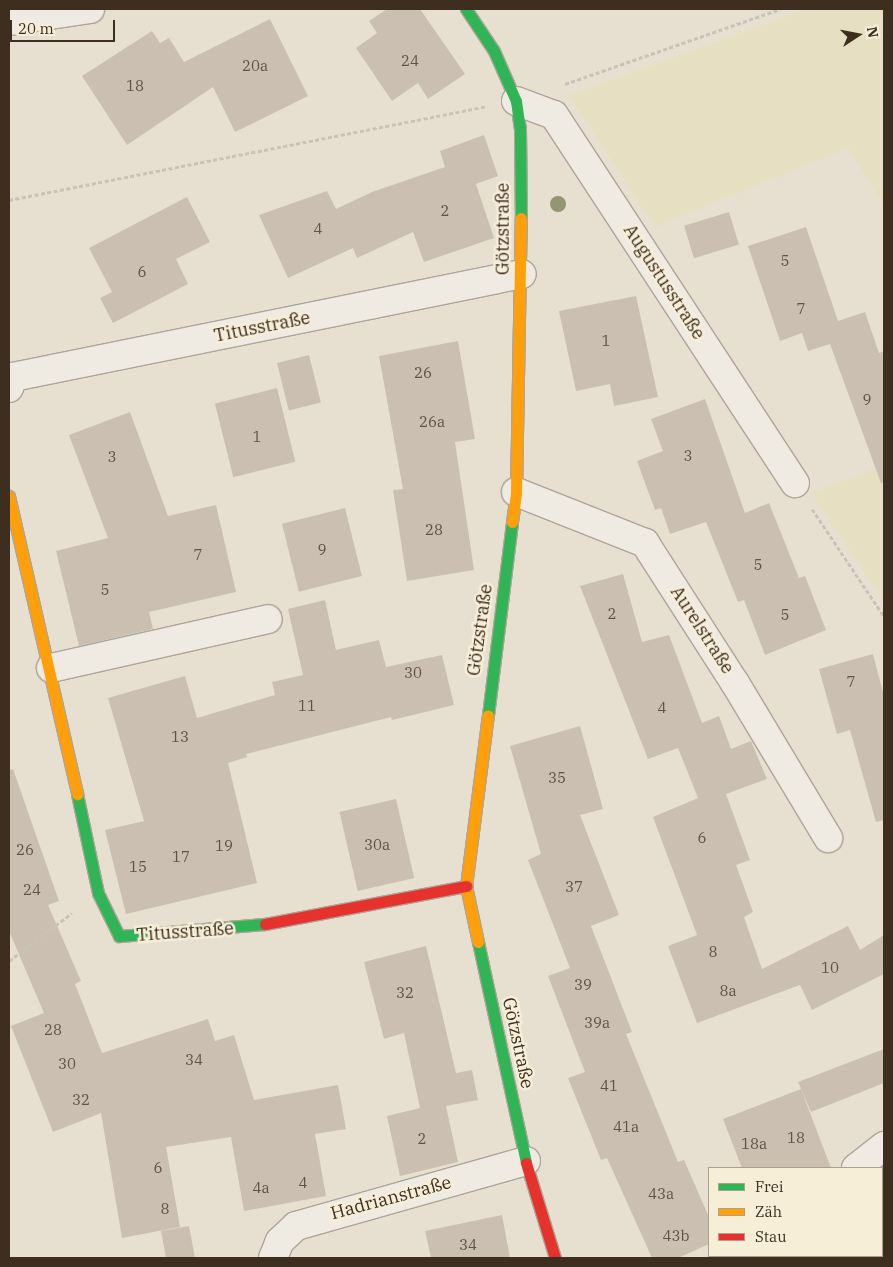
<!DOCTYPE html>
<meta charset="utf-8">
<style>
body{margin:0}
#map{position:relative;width:893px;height:1267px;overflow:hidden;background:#e7e0d1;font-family:"IBM Plex Serif",serif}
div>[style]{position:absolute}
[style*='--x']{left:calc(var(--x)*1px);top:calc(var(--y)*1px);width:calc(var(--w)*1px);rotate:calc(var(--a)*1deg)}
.farmland>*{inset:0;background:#e6dfc2}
.building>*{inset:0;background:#cbbfb2;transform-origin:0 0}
.path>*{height:3px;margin-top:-1.5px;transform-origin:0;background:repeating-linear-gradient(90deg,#c8c2b9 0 4px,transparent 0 6.5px)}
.roads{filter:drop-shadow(1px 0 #ada599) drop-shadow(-1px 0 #ada599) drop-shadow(0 1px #ada599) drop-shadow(0 -1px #ada599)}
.street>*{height:28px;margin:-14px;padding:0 14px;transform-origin:14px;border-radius:14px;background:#efebe3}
.fast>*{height:11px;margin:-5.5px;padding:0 5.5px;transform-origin:5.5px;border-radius:5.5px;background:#30b455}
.slow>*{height:11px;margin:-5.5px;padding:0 5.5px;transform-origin:5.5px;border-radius:5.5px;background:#ff9f0a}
.jam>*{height:11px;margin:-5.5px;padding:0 5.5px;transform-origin:5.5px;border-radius:5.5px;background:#e5322d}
.trees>*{width:16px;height:16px;margin:-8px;border-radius:50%;background:#929673}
span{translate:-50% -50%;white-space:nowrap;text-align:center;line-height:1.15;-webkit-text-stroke:5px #f7eed8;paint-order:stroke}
.number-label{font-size:15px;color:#605244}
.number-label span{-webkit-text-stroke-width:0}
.street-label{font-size:18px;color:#3d2e20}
.frame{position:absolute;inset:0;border:10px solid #3d2e20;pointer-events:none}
.legend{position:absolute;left:708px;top:1167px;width:175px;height:90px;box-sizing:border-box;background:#f7eed8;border:1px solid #ada18e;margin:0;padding:6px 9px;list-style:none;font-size:15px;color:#3d2e20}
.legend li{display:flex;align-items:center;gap:10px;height:25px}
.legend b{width:25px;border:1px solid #ada18e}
.north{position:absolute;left:833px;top:10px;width:50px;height:50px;-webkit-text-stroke:4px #f7eed8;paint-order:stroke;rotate:79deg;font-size:14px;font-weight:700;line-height:20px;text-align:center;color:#3d2e20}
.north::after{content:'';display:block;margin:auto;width:18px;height:22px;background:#3d2e20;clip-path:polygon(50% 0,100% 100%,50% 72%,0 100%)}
.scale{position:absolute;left:10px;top:20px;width:105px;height:22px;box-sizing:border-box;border:2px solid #3d2e20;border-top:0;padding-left:6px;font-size:15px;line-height:18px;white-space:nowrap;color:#3d2e20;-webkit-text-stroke:4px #f7eed8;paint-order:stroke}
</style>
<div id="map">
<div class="farmland">
<div style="clip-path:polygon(807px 9px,884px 9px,884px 205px,848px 149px,655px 227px,569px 95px)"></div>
<div style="clip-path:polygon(884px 465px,884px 602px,811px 493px)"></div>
</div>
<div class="building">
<div style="clip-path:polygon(387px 9px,420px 9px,465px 74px,428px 99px,418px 83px,392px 101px,356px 48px,377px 33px,369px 21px)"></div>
<div style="clip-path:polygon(270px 19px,308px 96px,235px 132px,213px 87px,127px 145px,82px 76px,152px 31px,160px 43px,169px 38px,184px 62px)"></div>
<div style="clip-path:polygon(484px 135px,498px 176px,476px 184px,494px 238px,424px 262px,413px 232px,357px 258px,353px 248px,288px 278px,259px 215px,327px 191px,336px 209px,372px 192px,445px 167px,440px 151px)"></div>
<div style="clip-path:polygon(187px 197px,210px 242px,176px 259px,188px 284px,113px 323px,100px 298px,112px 292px,89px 248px)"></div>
<div style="left:729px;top:212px;width:34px;height:47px;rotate:73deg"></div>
<div style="clip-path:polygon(806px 227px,838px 321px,865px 312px,879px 353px,884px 351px,884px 482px,881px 483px,830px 344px,808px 351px,802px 333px,780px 341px,748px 246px)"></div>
<div style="clip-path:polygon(636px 296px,658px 397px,614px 406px,610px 384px,576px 391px,559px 311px)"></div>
<div style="clip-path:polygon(458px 341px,475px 439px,455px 442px,474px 570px,407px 581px,393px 490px,403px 489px,379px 356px)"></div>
<div style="left:309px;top:355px;width:49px;height:33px;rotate:76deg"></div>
<div style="left:277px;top:388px;width:76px;height:64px;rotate:76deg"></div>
<div style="clip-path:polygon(705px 399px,745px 513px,769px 503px,799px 578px,805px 576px,826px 630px,765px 655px,744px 600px,738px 602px,706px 522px,670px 534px,661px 508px,655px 510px,637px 461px,663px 451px,651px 419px)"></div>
<div style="clip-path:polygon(130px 412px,168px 516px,216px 505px,236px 592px,149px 612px,153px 629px,79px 646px,56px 551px,108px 538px,69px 435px)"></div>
<div style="left:345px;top:508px;width:70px;height:65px;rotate:76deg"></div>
<div style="clip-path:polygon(623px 574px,642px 642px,669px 635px,702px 723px,719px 716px,731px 749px,751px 741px,767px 779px,726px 794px,750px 860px,736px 865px,753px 912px,744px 917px,762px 969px,848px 926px,860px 950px,884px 935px,884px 974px,812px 1010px,800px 985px,697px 1023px,668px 946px,697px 935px,653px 817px,698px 798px,678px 748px,648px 759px,580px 586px)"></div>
<div style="clip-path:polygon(325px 600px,336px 650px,379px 640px,386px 667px,442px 655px,454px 705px,392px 720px,391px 717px,246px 754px,247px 757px,228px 763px,257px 883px,126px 914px,105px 830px,144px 821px,108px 698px,185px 676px,197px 718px,275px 695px,272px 682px,303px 675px,288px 609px)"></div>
<div style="clip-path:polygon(873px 654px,884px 696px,884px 820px,876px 822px,850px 730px,837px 734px,819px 669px)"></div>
<div style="clip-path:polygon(580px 726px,603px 809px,580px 815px,619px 915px,591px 926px,632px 1032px,626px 1034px,650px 1093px,678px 1162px,684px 1160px,709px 1217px,709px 1244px,678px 1258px,652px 1258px,607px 1158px,601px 1160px,568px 1078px,585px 1072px,548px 976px,570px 968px,528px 860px,541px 854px,510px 746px)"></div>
<div style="clip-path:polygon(13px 769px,59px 901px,48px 905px,81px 981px,75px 984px,102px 1053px,208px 1019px,215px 1041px,234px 1035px,254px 1100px,338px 1085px,346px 1129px,315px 1134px,326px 1196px,244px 1211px,231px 1137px,166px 1147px,180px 1227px,122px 1238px,101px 1113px,53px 1132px,11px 1026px,44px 1013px,9px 931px,9px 770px)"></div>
<div style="left:396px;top:799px;width:81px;height:58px;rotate:77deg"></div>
<div style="clip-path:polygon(426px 946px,456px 1073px,472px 1070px,478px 1100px,446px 1106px,458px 1162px,400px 1176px,387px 1116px,420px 1108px,404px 1033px,384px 1039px,364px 962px)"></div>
<div style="clip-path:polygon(884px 1049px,884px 1083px,811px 1112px,798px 1082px)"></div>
<div style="clip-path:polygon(801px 1089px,831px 1168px,742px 1168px,723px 1119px)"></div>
<div style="clip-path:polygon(502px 1215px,510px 1258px,431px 1258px,425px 1231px)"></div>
<div style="clip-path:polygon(189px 1226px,195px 1258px,166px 1258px,161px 1231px)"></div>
</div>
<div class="path">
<div style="--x:565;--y:84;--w:228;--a:-19.2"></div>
<div style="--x:9;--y:200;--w:485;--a:-11.1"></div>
<div style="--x:812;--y:509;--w:129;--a:56.1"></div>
<div style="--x:9;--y:961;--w:79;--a:-37.3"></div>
</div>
<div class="roads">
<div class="street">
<div style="--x:9;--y:21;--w:82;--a:-8.4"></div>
<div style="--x:516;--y:101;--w:40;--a:20.2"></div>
<div style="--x:554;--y:115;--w:440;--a:56.8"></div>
<div style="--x:9;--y:388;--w:12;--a:-70"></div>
<div style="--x:13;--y:377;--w:519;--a:-11.44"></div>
<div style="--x:516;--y:492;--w:139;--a:21.6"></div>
<div style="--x:645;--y:543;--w:166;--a:57.3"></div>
<div style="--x:735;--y:683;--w:181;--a:59"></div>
<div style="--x:51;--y:668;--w:222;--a:-12.7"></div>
<div style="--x:856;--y:1168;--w:36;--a:-38"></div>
<div style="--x:882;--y:1230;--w:2;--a:0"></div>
<div style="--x:273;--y:1258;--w:18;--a:-68"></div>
<div style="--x:280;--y:1241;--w:22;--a:-43"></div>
<div style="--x:296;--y:1226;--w:239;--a:-15.8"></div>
<div style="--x:737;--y:1258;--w:6;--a:-18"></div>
</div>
<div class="fast">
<div style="--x:466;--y:9;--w:50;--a:56.3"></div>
<div style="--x:494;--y:51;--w:55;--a:66.3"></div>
<div style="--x:516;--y:101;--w:27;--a:82"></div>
<div style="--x:520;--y:128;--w:90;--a:89.4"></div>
<div style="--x:488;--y:715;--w:194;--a:-82.9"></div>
<div style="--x:77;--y:794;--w:101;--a:78"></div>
<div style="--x:98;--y:893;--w:48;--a:64"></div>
<div style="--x:119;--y:936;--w:146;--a:-4.7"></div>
<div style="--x:478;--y:942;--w:226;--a:77.7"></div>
</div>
<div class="slow">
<div style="--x:9;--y:496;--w:306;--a:77.1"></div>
<div style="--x:512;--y:522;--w:30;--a:-82"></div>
<div style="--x:516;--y:492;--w:274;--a:-89"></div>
<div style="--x:478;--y:942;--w:57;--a:-102.1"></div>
<div style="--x:466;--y:886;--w:172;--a:-82.7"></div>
</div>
<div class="jam">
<div style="--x:265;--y:924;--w:205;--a:-10.7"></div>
<div style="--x:526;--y:1163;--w:99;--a:73"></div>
</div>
</div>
<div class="trees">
<div style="left:558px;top:204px"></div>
</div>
<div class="number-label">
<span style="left:410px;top:61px">24</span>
<span style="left:255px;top:66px">20a</span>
<span style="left:135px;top:86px">18</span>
<span style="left:445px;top:211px">2</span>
<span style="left:318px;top:229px">4</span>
<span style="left:785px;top:261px">5</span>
<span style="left:142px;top:272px">6</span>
<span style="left:801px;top:309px">7</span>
<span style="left:606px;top:341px">1</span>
<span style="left:423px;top:373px">26</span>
<span style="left:867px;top:400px">9</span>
<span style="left:432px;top:422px">26a</span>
<span style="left:257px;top:437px">1</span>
<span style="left:688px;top:456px">3</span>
<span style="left:112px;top:457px">3</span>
<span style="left:434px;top:530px">28</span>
<span style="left:322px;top:550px">9</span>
<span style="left:198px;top:555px">7</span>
<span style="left:758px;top:565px">5</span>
<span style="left:105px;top:590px">5</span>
<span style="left:612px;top:614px">2</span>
<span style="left:785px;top:615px">5</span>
<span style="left:413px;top:673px">30</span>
<span style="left:851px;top:682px">7</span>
<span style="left:307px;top:706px">11</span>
<span style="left:662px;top:708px">4</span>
<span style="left:180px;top:737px">13</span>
<span style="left:557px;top:778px">35</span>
<span style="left:702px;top:838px">6</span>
<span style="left:377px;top:845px">30a</span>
<span style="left:224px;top:846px">19</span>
<span style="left:25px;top:850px">26</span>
<span style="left:181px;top:857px">17</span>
<span style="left:138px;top:867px">15</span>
<span style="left:574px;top:887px">37</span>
<span style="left:32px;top:890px">24</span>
<span style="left:713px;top:952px">8</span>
<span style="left:830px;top:968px">10</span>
<span style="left:583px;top:985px">39</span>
<span style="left:728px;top:991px">8a</span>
<span style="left:405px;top:993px">32</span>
<span style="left:597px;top:1023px">39a</span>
<span style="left:53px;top:1030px">28</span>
<span style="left:194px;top:1060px">34</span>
<span style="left:67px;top:1064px">30</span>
<span style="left:609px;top:1086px">41</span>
<span style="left:81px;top:1100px">32</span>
<span style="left:626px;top:1127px">41a</span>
<span style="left:796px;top:1138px">18</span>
<span style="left:422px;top:1139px">2</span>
<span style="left:754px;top:1144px">18a</span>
<span style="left:158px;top:1168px">6</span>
<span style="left:303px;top:1183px">4</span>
<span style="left:261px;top:1188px">4a</span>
<span style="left:661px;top:1194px">43a</span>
<span style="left:165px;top:1209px">8</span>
<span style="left:676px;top:1236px">43b</span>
<span style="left:468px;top:1245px">34</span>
</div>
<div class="street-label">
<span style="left:503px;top:229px;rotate:-90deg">Götzstraße</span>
<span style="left:664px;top:282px;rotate:57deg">Augustusstraße</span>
<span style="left:262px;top:327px;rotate:-11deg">Titusstraße</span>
<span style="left:480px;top:630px;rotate:-82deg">Götzstraße</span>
<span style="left:702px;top:630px;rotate:57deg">Aurelstraße</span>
<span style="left:185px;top:932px;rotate:-4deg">Titusstraße</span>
<span style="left:518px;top:1043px;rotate:78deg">Götzstraße</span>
<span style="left:391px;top:1198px;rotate:-15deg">Hadrianstraße</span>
</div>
<div class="frame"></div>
<ul class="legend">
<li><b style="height:6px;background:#30b455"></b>Frei</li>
<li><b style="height:6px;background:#ff9f0a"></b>Zäh</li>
<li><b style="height:6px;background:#e5322d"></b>Stau</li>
</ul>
<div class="north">N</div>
<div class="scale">20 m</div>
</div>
